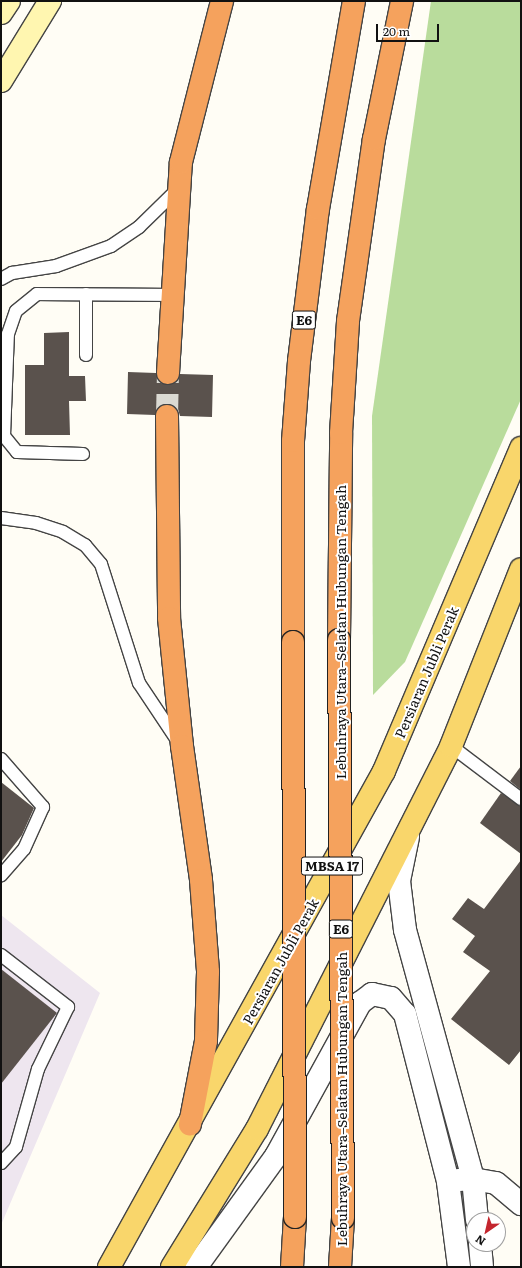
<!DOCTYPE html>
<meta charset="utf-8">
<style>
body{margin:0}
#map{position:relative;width:522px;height:1268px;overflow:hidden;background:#fffdf5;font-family:Literata,serif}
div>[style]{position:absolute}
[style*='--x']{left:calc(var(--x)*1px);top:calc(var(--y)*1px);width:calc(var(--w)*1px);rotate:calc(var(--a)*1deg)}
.industrial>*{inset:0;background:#eee6ef}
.forest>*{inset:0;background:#b9dc9c}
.building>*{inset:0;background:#5a524d}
.motorway-tunnel>*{height:22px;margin-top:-11px;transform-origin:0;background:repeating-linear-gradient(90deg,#dbdad3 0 22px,transparent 0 33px)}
.roads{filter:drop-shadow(1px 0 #444) drop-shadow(-1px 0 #444) drop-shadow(0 1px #444) drop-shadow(0 -1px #444)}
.service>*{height:12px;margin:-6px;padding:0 6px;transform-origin:6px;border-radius:6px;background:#fff}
.minor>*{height:22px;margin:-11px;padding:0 11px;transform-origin:11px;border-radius:11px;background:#fff}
.secondary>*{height:22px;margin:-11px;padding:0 11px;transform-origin:11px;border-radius:11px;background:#fff6b0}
.primary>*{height:22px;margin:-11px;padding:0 11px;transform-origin:11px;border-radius:11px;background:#f9d66b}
.motorway>*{height:22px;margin:-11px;padding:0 11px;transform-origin:11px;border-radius:11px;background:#f5a25d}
.bridges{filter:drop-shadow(1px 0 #222) drop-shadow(-1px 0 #222) drop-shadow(0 1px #222) drop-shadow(0 -1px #222)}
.motorway-bridge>*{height:22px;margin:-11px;padding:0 11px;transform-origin:11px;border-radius:11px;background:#f5a25d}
span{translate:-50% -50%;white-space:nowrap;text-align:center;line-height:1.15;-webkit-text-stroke:4px #fff;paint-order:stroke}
.shield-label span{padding:1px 3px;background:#fff;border:1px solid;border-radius:3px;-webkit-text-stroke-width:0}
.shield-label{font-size:13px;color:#111;font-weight:700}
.street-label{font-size:14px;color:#111}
.frame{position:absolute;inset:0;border:2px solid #111;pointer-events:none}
.north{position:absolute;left:466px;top:1212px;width:40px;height:40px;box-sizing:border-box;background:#fff;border:1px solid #a0a0a0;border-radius:50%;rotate:214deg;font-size:11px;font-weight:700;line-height:16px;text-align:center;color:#111}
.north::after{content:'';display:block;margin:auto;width:14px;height:18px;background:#c4262e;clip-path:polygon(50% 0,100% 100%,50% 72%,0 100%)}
.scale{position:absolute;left:376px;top:24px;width:63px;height:18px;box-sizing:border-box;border:2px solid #111;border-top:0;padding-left:5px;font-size:12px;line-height:14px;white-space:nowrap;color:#111;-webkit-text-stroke:3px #fff;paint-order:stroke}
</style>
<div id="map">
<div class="industrial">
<div style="clip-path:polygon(1px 915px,100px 993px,1px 1225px)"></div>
</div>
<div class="forest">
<div style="clip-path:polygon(431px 1px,521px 1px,521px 399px,405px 662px,373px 695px,372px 416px)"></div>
</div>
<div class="building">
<div style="clip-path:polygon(69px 332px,69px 376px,85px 376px,86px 401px,69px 401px,70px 435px,25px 435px,25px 365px,44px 365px,44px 333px)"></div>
<div style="clip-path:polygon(128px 372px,156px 373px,161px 383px,168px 385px,178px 380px,180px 374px,213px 375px,212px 417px,180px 416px,178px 409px,167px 404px,160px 405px,155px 415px,127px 414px)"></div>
<div style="clip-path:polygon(521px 766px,521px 790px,510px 781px)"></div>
<div style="clip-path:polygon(1px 782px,34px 808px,22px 835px,1px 862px)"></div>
<div style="clip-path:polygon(501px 793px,521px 806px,521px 854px,480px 823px)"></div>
<div style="clip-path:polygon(521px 860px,521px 1050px,509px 1065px,451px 1019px,490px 971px,463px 952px,475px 936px,452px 919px,468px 898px,484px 909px)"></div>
<div style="clip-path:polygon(1px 969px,57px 1013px,1px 1084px)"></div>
</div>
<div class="motorway-tunnel">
<div style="--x:167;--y:416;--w:43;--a:-88.7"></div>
</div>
<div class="roads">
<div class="service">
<div style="--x:1;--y:279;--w:13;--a:-29"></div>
<div style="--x:12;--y:273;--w:45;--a:-9"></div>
<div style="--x:56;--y:266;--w:59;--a:-20"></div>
<div style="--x:111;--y:246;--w:34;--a:-34"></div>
<div style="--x:139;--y:227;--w:56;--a:-44.3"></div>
<div style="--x:86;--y:294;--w:61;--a:90"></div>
<div style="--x:83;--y:454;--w:66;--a:-178.3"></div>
<div style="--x:17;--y:452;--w:21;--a:-129"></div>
<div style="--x:4;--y:436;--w:102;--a:-87.8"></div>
<div style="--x:8;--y:334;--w:24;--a:-71"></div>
<div style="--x:16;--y:311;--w:27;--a:-39"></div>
<div style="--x:37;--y:294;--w:136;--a:0.4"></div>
<div style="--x:1;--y:518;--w:35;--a:8"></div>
<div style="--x:36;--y:523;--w:28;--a:18"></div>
<div style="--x:63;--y:532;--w:26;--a:31"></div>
<div style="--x:85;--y:545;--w:25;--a:50"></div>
<div style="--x:101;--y:564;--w:125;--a:72.3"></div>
<div style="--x:139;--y:683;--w:69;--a:56.3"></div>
<div style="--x:451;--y:746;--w:88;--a:37.1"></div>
<div style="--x:1;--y:759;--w:64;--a:48.8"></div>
<div style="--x:43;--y:807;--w:46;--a:114.3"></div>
<div style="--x:24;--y:849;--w:35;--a:131"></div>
<div style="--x:1;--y:955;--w:85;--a:37.8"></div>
<div style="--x:68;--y:1007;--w:69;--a:115.8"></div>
<div style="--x:38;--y:1069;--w:81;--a:105.8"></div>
<div style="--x:16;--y:1147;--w:22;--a:133"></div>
</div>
<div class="minor">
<div style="--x:408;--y:837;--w:45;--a:101.6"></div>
<div style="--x:399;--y:881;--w:49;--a:83"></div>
<div style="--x:405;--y:930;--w:258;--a:74.7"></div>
<div style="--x:473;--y:1179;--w:41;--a:84.4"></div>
<div style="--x:459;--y:1180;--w:14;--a:-4"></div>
<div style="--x:473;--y:1179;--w:23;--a:10"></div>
<div style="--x:496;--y:1183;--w:33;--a:40"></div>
<div style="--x:480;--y:1244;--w:23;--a:85"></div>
<div style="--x:196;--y:1267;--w:137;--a:-54.2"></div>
<div style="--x:276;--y:1156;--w:175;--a:-61.2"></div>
<div style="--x:360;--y:1003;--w:15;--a:-37"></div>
<div style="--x:372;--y:994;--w:19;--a:12"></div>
<div style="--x:391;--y:998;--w:21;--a:49"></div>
<div style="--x:405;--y:1014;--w:173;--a:75.6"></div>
<div style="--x:448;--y:1182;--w:86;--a:82.6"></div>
</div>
<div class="secondary">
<div style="--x:1;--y:13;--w:14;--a:-56"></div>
<div style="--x:1;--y:81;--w:94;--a:-58.5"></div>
</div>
<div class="primary">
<div style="--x:109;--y:1267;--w:567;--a:-60.99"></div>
<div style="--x:384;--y:771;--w:351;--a:-67"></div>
<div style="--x:172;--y:1267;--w:162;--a:-58.4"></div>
<div style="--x:257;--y:1129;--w:429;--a:-63.1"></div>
<div style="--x:451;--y:746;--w:190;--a:-68.4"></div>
</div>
<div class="motorway">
<div style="--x:168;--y:373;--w:211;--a:-86.5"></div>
<div style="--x:181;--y:162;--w:166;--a:-75.7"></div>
<div style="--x:167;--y:416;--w:202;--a:89.4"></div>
<div style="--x:169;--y:618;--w:129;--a:84.2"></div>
<div style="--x:182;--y:746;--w:135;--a:81.9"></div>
<div style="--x:201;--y:880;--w:92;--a:85.6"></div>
<div style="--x:208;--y:972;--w:69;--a:91.7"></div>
<div style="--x:206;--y:1041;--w:85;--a:100.9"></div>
<div style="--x:339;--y:640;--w:207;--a:-89.4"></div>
<div style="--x:341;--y:433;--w:112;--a:-86.4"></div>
<div style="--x:348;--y:321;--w:184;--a:-81.9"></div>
<div style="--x:374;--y:139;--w:141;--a:-78.5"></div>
<div style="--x:293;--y:642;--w:201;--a:-90"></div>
<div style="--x:293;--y:441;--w:80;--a:-85.7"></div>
<div style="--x:299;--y:361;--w:153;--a:-82.9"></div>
<div style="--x:318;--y:209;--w:211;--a:-80.2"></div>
<div style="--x:292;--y:1267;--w:50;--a:-86.6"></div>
<div style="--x:340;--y:1267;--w:49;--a:-86.5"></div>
</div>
</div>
<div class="bridges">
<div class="motorway-bridge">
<div style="--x:339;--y:640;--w:578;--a:89.6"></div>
<div style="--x:293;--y:642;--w:575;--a:89.8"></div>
</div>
</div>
<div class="shield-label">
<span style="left:304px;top:320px">E6</span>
<span style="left:332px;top:866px">MBSA 17</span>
<span style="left:341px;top:929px">E6</span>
</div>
<div class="street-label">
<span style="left:340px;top:632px;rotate:-90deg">Lebuhraya Utara–Selatan Hubungan Tengah</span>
<span style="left:426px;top:672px;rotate:-67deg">Persiaran Jubli Perak</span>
<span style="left:280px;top:961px;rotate:-61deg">Persiaran Jubli Perak</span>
<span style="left:341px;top:1099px;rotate:-90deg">Lebuhraya Utara–Selatan Hubungan Tengah</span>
</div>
<div class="frame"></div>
<div class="north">N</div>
<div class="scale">20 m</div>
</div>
